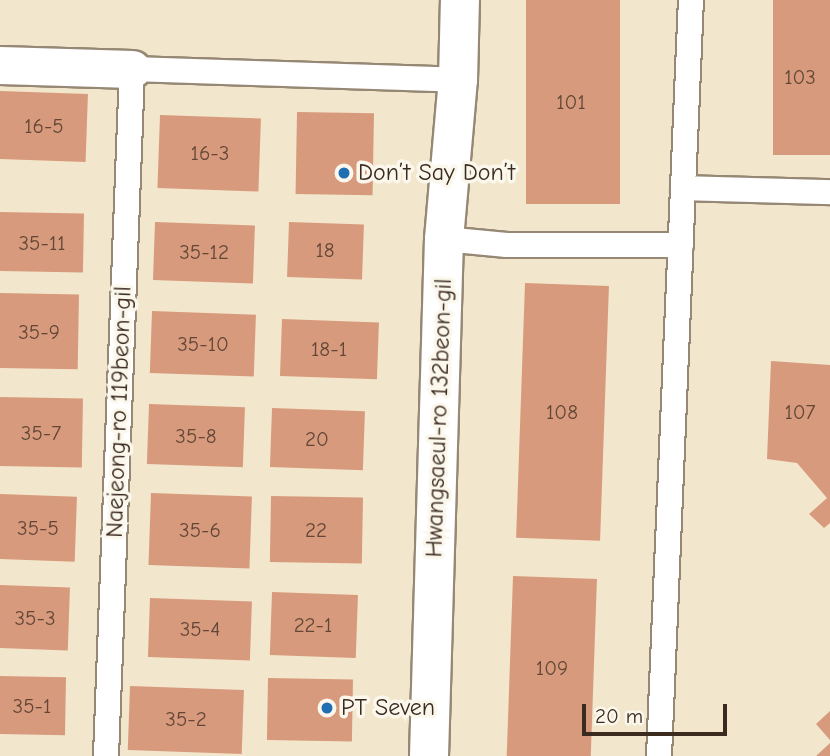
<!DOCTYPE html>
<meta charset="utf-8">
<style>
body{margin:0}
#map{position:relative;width:830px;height:756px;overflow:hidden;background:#f2e7cc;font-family:"Comic Neue",sans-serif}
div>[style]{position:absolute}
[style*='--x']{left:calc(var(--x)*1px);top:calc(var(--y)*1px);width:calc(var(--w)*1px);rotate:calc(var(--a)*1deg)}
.building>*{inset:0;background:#d89a7d;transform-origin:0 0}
.roads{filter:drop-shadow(2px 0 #968875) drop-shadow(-2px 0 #968875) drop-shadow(0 2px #968875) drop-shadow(0 -2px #968875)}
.service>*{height:24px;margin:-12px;padding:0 12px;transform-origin:12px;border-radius:12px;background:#fff}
.pedestrian>*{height:37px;margin:-18.5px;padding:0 18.5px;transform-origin:18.5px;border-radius:18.5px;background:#fff}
.tertiary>*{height:38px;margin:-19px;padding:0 19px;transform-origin:19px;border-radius:19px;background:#fff}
.dots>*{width:19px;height:19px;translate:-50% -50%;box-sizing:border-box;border:4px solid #fbf7ec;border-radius:50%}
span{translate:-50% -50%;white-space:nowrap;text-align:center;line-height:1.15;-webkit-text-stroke:7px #fbf7ec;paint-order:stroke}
.number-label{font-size:21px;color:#624636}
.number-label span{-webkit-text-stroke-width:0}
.poi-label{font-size:24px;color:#3b2a1e}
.left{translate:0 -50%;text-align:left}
.street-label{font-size:24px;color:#3b2a1e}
.scale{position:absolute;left:582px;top:704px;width:145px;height:32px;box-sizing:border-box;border:4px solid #3b2a1e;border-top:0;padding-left:9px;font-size:21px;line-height:24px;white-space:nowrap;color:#3b2a1e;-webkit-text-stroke:5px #fbf7ec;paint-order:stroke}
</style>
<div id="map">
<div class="building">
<div style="left:526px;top:0;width:94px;height:204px"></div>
<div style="left:773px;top:0;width:57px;height:155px"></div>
<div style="left:0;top:91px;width:88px;height:68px;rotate:2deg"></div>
<div style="left:297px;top:112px;width:77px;height:82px;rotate:1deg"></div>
<div style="left:160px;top:115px;width:101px;height:73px;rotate:2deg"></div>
<div style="left:0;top:212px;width:84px;height:59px;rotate:1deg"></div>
<div style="left:155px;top:222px;width:100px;height:58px;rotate:2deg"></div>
<div style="left:289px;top:222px;width:75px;height:55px;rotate:2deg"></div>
<div style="left:525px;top:283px;width:84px;height:255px;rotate:2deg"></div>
<div style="left:0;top:293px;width:79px;height:75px;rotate:1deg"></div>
<div style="left:152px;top:311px;width:104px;height:62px;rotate:2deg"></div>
<div style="left:282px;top:319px;width:97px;height:57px;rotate:2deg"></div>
<div style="clip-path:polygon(771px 361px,830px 365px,830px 523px,824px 528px,809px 514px,827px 498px,797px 463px,767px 459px)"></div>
<div style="left:0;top:397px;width:83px;height:69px;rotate:1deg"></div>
<div style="left:149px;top:404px;width:96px;height:60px;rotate:2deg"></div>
<div style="left:272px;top:408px;width:93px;height:59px;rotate:2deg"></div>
<div style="left:151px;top:493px;width:101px;height:72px;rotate:2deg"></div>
<div style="left:0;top:494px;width:77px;height:65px;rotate:2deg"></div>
<div style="left:271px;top:496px;width:92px;height:66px;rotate:1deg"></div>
<div style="left:513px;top:576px;width:84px;height:180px;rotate:2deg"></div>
<div style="left:0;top:585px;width:70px;height:63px;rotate:2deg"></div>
<div style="left:272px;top:592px;width:86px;height:63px;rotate:2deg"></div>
<div style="left:150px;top:598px;width:102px;height:59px;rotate:2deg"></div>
<div style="left:0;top:676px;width:66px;height:58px;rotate:1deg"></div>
<div style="left:268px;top:678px;width:85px;height:62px;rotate:1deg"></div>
<div style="left:130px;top:686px;width:114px;height:64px;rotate:2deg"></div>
<div style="clip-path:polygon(830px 711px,830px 740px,816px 724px)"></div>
<div style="clip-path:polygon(830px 743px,830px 756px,816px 756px)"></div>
</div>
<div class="roads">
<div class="service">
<div style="--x:683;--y:188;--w:147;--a:1.6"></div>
<div style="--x:444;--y:239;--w:63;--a:5.4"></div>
<div style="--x:507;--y:245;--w:174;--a:0"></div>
<div style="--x:106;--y:756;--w:687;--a:-87.83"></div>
<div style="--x:132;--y:69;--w:326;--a:1.9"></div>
<div style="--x:659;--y:756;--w:757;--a:-87.58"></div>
</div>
<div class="pedestrian">
<div style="--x:0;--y:65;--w:132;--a:1.7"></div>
</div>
<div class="tertiary">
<div style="--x:429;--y:756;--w:517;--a:-88.34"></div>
<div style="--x:444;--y:239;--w:160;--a:-85"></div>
<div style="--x:458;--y:80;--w:80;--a:-88.6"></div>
</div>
</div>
<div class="dots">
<div style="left:344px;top:173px;background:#1f6fb2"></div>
<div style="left:327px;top:708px;background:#1f6fb2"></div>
</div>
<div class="number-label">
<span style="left:800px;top:77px">103</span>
<span style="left:571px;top:102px">101</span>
<span style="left:44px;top:126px">16-5</span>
<span style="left:210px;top:153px">16-3</span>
<span style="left:42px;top:243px">35-11</span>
<span style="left:325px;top:250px">18</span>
<span style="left:204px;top:252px">35-12</span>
<span style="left:39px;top:332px">35-9</span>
<span style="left:203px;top:344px">35-10</span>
<span style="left:329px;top:349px">18-1</span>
<span style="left:562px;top:412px">108</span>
<span style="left:800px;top:412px">107</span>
<span style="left:41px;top:433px">35-7</span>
<span style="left:196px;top:436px">35-8</span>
<span style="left:317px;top:439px">20</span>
<span style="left:38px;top:528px">35-5</span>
<span style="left:200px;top:530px">35-6</span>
<span style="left:316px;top:530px">22</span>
<span style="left:35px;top:618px">35-3</span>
<span style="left:313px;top:625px">22-1</span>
<span style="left:200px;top:629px">35-4</span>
<span style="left:552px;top:668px">109</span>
<span style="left:32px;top:706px">35-1</span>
<span style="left:186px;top:719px">35-2</span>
</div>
<div class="poi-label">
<span class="left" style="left:358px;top:173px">Don’t Say Don’t</span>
<span class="left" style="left:341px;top:708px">PT Seven</span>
</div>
<div class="street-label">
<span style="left:119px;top:412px;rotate:-88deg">Naejeong-ro 119beon-gil</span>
<span style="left:439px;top:418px;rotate:-88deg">Hwangsaeul-ro 132beon-gil</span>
</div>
<div class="scale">20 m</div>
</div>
